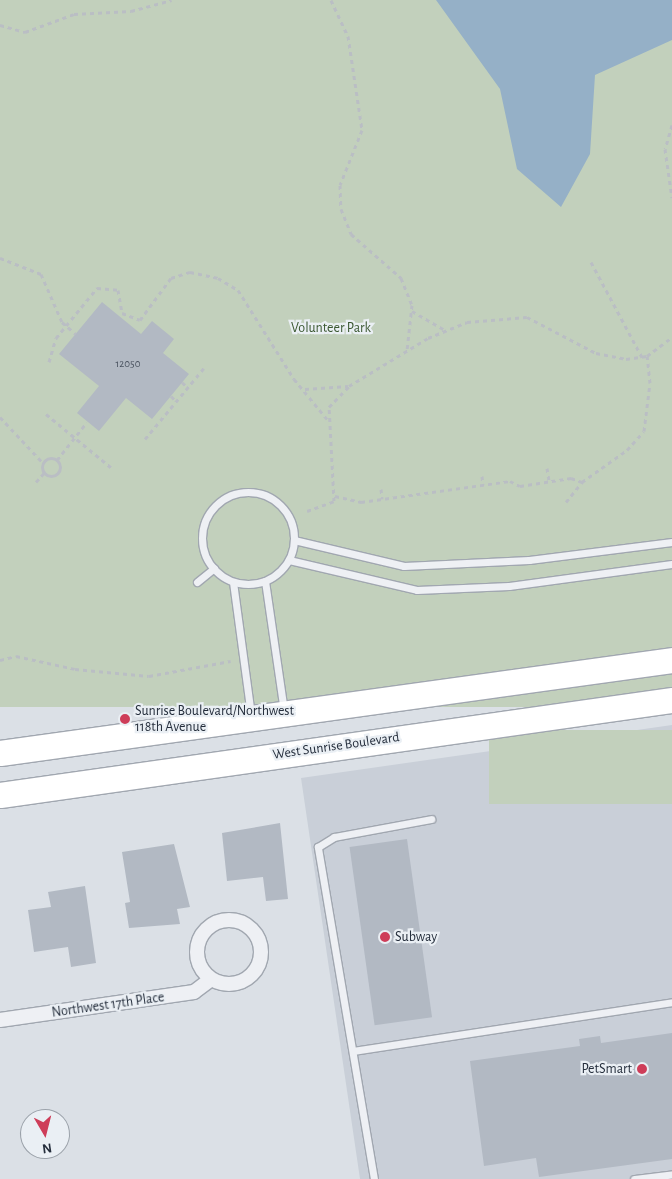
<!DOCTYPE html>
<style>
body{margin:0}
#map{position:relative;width:672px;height:1179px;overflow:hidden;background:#dbe0e6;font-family:"Alegreya Sans",sans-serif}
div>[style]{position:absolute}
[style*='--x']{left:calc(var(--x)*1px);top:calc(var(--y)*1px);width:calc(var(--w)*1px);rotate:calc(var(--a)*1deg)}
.built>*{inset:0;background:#c9cfd8}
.green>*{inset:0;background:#c2d0bc;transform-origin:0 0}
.water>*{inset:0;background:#95b0c7}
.building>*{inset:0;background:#b2b9c3;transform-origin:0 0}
.path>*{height:3px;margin-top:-1.5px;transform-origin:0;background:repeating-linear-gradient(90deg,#babec4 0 4px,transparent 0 8px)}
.path>.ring{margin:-1.5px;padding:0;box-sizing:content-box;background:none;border:3px solid #babec4;border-radius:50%}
.roads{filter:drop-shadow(1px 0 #a1a7b0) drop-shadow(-1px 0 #a1a7b0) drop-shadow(0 1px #a1a7b0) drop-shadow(0 -1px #a1a7b0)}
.lane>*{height:7px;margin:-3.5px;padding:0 3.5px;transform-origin:3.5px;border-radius:3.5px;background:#eef0f4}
.lane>.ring{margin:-3.5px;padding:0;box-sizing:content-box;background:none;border:7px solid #eef0f4;border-radius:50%}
.street>*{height:14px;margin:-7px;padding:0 7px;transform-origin:7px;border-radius:7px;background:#eef0f4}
.street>.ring{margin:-7px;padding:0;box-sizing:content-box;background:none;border:14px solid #eef0f4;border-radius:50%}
.highway>*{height:25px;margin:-12.5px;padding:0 12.5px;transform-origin:12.5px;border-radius:12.5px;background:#fff}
.dots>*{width:14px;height:14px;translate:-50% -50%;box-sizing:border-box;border:2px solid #eaeff4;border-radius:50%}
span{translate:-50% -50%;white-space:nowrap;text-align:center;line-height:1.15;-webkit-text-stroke:4.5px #eaeff4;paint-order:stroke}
.number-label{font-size:11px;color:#48515e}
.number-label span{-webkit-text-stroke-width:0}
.park-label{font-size:14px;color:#3b5832}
.poi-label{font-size:14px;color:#252e3c}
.left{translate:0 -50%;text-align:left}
.right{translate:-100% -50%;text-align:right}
.street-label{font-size:14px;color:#252e3c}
.north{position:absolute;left:20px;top:1109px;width:50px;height:50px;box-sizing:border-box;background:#eaeff4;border:1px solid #9ba2aa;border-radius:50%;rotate:172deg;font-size:14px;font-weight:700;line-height:20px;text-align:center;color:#252e3c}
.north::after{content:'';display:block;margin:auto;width:18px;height:22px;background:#ce3d59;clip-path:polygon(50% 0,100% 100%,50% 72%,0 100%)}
</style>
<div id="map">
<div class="built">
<div style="clip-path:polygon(672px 725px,672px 1179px,360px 1179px,301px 778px)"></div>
</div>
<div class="green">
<div style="left:0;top:0;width:672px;height:707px"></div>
<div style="left:672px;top:730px;width:74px;height:183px;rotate:90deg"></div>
</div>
<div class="water">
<div style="clip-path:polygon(436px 0,672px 0,672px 40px,595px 75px,590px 154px,561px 207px,517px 169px,500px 89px)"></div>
</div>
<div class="building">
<div style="clip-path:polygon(102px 302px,141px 334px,152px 321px,174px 339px,163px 353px,189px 374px,152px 419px,126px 398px,99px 431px,77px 413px,99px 386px,59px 354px)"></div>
<div style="clip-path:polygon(280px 823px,288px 899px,266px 901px,263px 877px,227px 881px,222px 833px)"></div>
<div style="left:407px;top:839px;width:180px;height:58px;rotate:82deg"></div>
<div style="clip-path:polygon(174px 844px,190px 907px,177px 909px,180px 924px,129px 928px,125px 903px,130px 902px,122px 852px)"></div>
<div style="clip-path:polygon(85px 886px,96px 963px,71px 967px,68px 947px,34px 952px,28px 910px,51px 907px,48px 892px)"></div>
<div style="clip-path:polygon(672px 1033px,672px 1159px,539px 1177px,536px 1158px,484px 1166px,470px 1061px,580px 1046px,579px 1039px,600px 1036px,601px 1043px)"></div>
</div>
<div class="path">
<div style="--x:331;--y:0;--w:40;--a:65"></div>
<div style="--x:348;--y:36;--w:95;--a:81.5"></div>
<div style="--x:362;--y:130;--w:59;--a:111.8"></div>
<div style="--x:340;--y:185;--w:24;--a:88"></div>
<div style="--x:341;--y:209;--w:27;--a:68"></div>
<div style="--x:351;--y:234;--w:67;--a:41.3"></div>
<div style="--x:401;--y:278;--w:29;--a:68"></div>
<div style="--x:412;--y:305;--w:45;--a:96.3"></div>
<div style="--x:0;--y:25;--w:26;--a:16"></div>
<div style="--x:25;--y:32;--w:52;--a:-20.2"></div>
<div style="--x:74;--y:14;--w:57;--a:-3"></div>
<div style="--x:131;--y:11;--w:42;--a:-15"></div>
<div style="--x:672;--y:125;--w:25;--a:106"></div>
<div style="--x:665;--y:149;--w:49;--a:81.9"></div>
<div style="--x:0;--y:258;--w:44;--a:21.3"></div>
<div style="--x:41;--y:274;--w:52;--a:66.4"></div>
<div style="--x:62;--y:322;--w:18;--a:41"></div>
<div style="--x:591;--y:262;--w:108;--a:61.8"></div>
<div style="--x:412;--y:311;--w:38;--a:30"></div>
<div style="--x:49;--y:362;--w:25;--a:-74"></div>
<div style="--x:56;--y:338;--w:65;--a:-50.6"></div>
<div style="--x:97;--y:288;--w:21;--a:5"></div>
<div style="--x:118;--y:290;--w:23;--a:80"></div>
<div style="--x:122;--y:313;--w:19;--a:21"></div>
<div style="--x:140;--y:320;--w:52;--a:-53.6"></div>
<div style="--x:171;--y:278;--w:20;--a:-18"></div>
<div style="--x:190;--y:272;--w:29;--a:12"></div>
<div style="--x:218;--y:278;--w:23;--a:31"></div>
<div style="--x:238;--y:290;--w:105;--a:57.8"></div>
<div style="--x:294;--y:379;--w:52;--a:50.5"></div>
<div style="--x:182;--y:382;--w:8;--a:45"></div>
<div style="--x:305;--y:389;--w:43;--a:-4"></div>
<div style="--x:171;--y:396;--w:7;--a:45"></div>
<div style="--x:46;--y:414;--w:87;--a:39.4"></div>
<div style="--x:0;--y:417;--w:63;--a:46.9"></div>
<div style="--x:145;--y:439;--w:92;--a:-50.3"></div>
<div class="ring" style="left:42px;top:458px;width:15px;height:15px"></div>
<div style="--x:57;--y:460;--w:48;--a:-51.7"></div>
<div style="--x:547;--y:468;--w:13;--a:81"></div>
<div style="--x:482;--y:476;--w:9;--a:84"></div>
<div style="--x:36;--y:482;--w:12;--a:-48"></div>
<div style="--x:381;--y:489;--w:10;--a:84"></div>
<div style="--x:335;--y:496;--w:27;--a:13"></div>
<div style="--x:361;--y:502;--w:150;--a:-8"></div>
<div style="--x:510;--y:481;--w:11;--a:27"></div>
<div style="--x:520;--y:486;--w:52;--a:-8.9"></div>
<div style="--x:571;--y:478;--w:12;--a:20"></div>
<div style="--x:566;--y:502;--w:26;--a:-51"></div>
<div style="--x:582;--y:482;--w:55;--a:-35.4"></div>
<div style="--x:627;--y:450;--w:25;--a:-48"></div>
<div style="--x:644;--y:431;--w:48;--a:-82.9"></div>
<div style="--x:650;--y:383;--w:27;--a:-96"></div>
<div style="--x:307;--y:511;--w:29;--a:-20"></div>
<div style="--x:334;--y:501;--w:94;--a:-93"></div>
<div style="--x:329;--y:407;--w:29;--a:-46"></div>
<div style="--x:349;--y:386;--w:92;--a:-31.3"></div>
<div style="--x:428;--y:338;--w:42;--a:-22.3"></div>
<div style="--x:467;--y:322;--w:60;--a:-4.8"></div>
<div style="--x:527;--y:317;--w:78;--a:27.6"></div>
<div style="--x:596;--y:353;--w:31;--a:11"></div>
<div style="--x:626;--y:359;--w:21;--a:-8"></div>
<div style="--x:647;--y:356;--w:31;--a:-37"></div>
<div style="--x:0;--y:660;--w:16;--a:-14"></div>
<div style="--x:16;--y:656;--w:60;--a:12.4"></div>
<div style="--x:75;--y:669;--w:74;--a:5.4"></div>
<div style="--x:149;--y:676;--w:83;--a:-10.4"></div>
</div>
<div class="roads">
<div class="lane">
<div class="ring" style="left:202px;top:492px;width:85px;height:85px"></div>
<div style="--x:294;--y:540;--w:113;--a:13.3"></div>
<div style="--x:404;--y:566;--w:125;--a:-2.7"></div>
<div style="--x:529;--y:560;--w:144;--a:-7.2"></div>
<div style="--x:289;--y:560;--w:131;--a:13.2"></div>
<div style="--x:417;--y:590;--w:92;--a:-2.5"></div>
<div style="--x:509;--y:586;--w:164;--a:-7.7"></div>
<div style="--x:265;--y:581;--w:131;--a:81.7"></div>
<div style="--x:197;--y:582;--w:22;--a:-39"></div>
<div style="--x:233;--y:582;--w:134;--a:82.3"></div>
<div style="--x:353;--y:1051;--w:323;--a:-8.7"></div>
<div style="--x:374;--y:1179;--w:337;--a:-99.6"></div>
<div style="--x:318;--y:847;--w:19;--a:-32"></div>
<div style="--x:334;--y:837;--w:99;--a:-10.5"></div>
<div style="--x:634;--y:1179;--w:38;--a:-7"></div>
</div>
<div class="street">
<div class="ring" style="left:197px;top:920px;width:50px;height:50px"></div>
<div style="--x:0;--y:1020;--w:196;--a:-8.2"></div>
<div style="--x:194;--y:992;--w:21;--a:-37"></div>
</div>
<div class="highway">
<div style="--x:0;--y:753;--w:678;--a:-7.88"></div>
<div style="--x:0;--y:795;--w:679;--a:-8.05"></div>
</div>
</div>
<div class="dots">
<div style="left:125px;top:719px;background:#ce3d59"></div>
<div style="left:385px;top:937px;background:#ce3d59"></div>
<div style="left:642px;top:1069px;background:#ce3d59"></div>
</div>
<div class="number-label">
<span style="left:128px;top:364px">12050</span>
</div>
<div class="park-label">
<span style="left:331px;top:328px">Volunteer Park</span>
</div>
<div class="poi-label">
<span class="left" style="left:135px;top:719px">Sunrise Boulevard/Northwest<br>118th Avenue</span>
<span class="left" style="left:395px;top:937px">Subway</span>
<span class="right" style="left:632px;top:1069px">PetSmart</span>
</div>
<div class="street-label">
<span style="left:336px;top:746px;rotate:-8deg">West Sunrise Boulevard</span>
<span style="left:108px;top:1005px;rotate:-8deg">Northwest 17th Place</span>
</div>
<div class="north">N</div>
</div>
